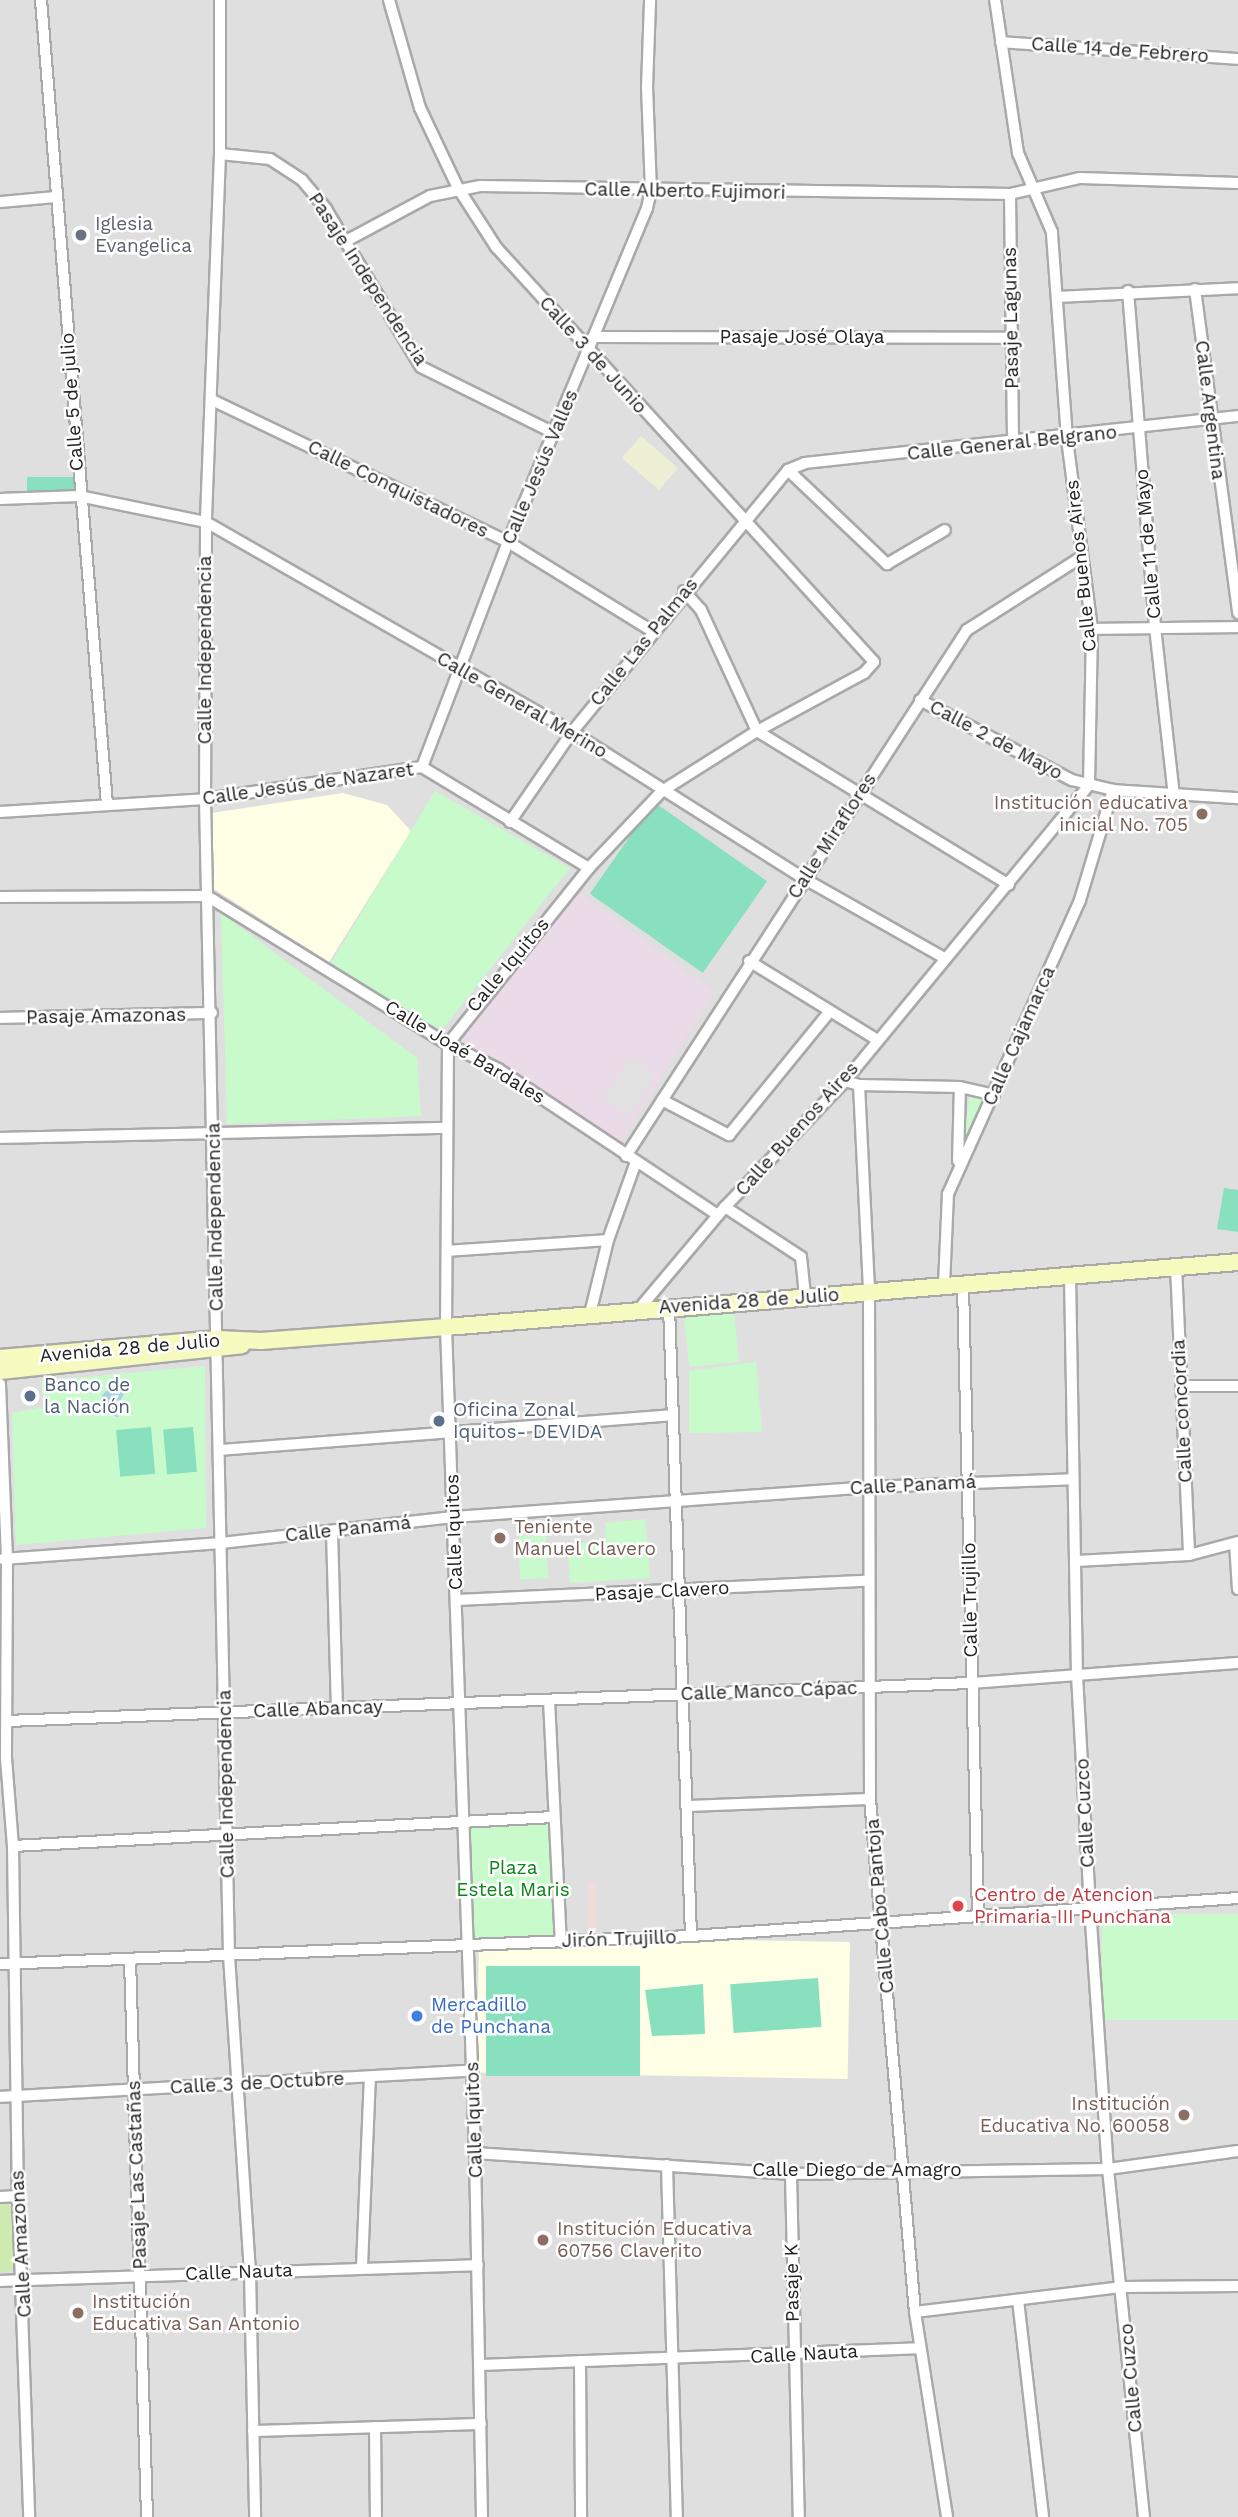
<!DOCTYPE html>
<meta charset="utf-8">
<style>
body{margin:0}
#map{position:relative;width:1238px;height:2517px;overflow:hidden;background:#f2efe9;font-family:"Work Sans",sans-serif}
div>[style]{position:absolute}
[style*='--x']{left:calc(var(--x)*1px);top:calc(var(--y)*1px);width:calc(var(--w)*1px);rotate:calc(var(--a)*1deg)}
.residential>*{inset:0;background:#e0dfdf;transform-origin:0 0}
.commercial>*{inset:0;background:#f2dad9;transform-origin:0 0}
.industrial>*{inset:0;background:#ebdbe8}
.education>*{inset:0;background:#ffffe5;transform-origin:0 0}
.farmland>*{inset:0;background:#eef0d5;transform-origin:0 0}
.grass>*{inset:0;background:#cdebb0}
.park>*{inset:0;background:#c8facc;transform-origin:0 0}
.pitch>*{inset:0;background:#88e0be;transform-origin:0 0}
.parking>*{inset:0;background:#e2e2e2;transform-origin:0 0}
.water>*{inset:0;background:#aad3df}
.roads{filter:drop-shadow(2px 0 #a9a9a9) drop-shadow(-2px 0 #a9a9a9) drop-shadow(0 2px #a9a9a9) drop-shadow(0 -2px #a9a9a9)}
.minor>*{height:10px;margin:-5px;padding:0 5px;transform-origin:5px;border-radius:5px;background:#fff}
.secondary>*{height:16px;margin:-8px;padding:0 8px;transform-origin:8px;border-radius:8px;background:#f7fabf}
.dots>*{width:19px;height:19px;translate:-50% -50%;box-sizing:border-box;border:4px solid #fff;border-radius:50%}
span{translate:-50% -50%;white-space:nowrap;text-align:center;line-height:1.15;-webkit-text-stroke:5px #fff;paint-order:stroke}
.street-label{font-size:19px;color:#222}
.worship-label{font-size:19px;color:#5b616d}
.left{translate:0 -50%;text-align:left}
.education-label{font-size:19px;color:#785e54}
.right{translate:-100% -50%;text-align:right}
.service-label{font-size:19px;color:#4e5e75}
.park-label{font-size:19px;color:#0c8416}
.health-label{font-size:19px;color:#be3a42}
.shop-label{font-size:19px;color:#366cbe}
</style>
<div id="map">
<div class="residential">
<div style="left:0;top:0;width:1238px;height:2517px"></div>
</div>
<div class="commercial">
<div style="left:588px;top:1883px;width:8px;height:45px"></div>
</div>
<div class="industrial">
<div style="clip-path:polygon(577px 891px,714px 992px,622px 1141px,457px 1037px)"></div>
</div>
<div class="education">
<div style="clip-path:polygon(343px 793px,387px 805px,411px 831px,329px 962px,209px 886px,211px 813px)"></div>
<div style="left:850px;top:1942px;width:137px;height:371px;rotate:91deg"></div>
</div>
<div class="farmland">
<div style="left:641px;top:436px;width:49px;height:29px;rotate:41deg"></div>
</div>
<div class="grass">
<div style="clip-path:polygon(0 2201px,12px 2206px,15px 2268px,6px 2272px,0 2272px)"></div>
</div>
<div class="park">
<div style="clip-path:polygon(435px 791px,570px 868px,441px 1031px,331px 963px)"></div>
<div style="clip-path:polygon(221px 913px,417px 1058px,421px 1116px,227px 1124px)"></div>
<div style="clip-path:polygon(970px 1095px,985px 1100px,964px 1140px)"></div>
<div style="left:734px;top:1313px;width:49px;height:50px;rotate:84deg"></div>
<div style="clip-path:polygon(756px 1362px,762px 1432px,689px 1433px,689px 1371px)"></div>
<div style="clip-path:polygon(205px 1366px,206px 1528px,16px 1545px,12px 1413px,44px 1407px,41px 1381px)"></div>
<div style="clip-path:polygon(645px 1519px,650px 1578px,570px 1583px,567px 1544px,606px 1541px,605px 1523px)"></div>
<div style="left:546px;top:1535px;width:43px;height:28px;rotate:87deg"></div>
<div style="left:551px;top:1813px;width:123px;height:81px;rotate:88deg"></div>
<div style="left:1238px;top:1914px;width:106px;height:136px;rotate:90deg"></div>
</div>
<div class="pitch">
<div style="left:75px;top:477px;width:18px;height:48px;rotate:90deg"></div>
<div style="left:654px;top:802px;width:138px;height:112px;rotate:35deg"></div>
<div style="clip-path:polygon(1224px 1188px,1238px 1190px,1238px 1232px,1217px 1229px)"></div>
<div style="left:151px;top:1427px;width:47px;height:35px;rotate:85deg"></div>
<div style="left:193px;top:1427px;width:45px;height:30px;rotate:85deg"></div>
<div style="left:486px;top:1966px;width:154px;height:110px"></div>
<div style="left:818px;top:1978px;width:49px;height:88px;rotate:86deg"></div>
<div style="clip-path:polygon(703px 1984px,705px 2034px,652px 2036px,645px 1990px)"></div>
</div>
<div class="parking">
<div style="left:629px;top:1058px;width:31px;height:48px;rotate:32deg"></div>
</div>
<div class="water">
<div style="clip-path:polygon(111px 1386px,122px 1386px,125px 1392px,120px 1401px,122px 1415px,117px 1417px,104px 1412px,102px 1395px)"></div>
</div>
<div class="roads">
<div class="minor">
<div style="--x:41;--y:0;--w:807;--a:85.31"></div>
<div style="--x:220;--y:0;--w:154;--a:90"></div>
<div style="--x:220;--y:154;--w:368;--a:92.2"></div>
<div style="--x:206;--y:522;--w:277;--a:90.2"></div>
<div style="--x:205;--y:799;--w:1157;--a:88.81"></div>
<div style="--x:229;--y:1956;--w:317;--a:86.2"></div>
<div style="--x:250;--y:2272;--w:245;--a:88.8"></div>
<div style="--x:389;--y:0;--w:112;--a:74"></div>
<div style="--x:420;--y:108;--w:89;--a:64.6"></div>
<div style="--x:458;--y:188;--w:70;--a:57.2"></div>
<div style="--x:496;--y:247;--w:561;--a:47.67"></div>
<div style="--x:874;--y:662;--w:15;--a:132"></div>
<div style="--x:864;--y:673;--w:122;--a:151.5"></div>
<div style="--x:757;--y:731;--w:112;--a:147.7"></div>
<div style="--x:662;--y:791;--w:106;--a:133.5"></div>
<div style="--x:589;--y:868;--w:226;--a:128.7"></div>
<div style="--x:448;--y:1044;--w:283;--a:90.4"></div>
<div style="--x:446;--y:1327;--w:827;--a:87.99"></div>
<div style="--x:475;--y:2153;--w:364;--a:88.9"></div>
<div style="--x:1001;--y:42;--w:238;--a:4.1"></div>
<div style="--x:220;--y:154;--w:50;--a:5.7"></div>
<div style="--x:270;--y:159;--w:38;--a:33"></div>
<div style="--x:302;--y:180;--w:38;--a:50"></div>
<div style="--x:326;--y:209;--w:184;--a:59"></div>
<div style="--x:421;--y:367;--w:148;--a:26.4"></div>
<div style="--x:1010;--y:194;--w:249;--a:89.3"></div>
<div style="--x:0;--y:202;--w:56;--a:-5.1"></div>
<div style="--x:346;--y:241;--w:95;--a:-28.2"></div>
<div style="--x:430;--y:196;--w:51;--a:-11.3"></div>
<div style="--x:480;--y:186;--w:530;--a:0.86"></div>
<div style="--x:1010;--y:194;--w:72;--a:-12.9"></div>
<div style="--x:1080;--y:178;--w:158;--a:1.8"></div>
<div style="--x:1195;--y:289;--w:327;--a:82.4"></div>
<div style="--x:1128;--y:291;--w:337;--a:85.4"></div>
<div style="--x:1155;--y:627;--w:171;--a:83.6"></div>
<div style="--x:1057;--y:297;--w:181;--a:-2.8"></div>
<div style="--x:593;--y:337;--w:418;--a:0.1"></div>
<div style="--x:212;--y:400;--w:328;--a:25.6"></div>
<div style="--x:508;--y:542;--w:169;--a:31.7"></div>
<div style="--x:788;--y:470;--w:137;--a:43.5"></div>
<div style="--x:887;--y:564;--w:67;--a:-30.4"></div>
<div style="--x:0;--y:499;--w:79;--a:-2.2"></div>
<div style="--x:79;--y:496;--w:130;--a:11.6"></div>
<div style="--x:206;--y:522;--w:422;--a:29.8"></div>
<div style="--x:572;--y:732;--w:273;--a:32.3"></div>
<div style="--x:803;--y:878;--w:164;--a:29.5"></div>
<div style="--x:684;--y:591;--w:25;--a:48"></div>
<div style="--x:701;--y:610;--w:133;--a:65.2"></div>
<div style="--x:757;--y:731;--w:295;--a:31.4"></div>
<div style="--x:1092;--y:629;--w:146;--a:-0.8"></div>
<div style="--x:920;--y:700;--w:172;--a:27.8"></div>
<div style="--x:1072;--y:780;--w:42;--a:13.7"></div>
<div style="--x:1113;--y:790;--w:125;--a:3.7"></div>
<div style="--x:422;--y:767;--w:241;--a:-69.1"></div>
<div style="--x:508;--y:542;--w:362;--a:-67.4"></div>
<div style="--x:647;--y:208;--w:17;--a:-77"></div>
<div style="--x:651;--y:191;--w:103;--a:-92.2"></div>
<div style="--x:647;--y:88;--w:88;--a:-88"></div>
<div style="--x:0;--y:812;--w:205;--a:-3.6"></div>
<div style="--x:205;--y:799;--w:219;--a:-8.4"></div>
<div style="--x:422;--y:767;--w:195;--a:31.2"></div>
<div style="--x:510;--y:822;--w:109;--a:-55.4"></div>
<div style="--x:572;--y:732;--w:340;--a:-50.5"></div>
<div style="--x:788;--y:470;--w:18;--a:-22"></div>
<div style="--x:805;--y:463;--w:436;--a:-6.2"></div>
<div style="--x:0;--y:897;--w:207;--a:-0.3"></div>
<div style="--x:207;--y:896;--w:283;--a:31.6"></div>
<div style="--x:448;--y:1044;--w:56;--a:26.6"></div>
<div style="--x:498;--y:1069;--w:264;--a:33.6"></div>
<div style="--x:749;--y:961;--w:149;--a:31.6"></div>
<div style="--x:0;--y:1018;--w:212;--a:-1.4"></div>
<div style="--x:845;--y:1081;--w:15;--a:16"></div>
<div style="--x:859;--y:1085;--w:207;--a:87.2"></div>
<div style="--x:869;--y:1292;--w:507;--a:89.89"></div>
<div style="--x:870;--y:1799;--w:515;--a:84.99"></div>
<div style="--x:915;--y:2312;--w:207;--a:81.1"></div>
<div style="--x:859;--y:1085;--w:101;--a:1.1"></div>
<div style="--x:960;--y:1087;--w:35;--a:13"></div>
<div style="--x:662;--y:1100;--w:76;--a:27.6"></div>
<div style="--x:729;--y:1135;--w:160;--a:-50.8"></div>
<div style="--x:0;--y:1138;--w:444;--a:-1.3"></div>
<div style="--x:626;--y:1156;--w:627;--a:-57.05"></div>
<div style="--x:967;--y:630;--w:134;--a:-32.5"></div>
<div style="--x:958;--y:1161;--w:74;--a:-88.5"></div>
<div style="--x:725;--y:1207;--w:91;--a:33.3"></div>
<div style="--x:801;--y:1257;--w:39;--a:84"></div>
<div style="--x:447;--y:1251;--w:161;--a:-3.9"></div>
<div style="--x:1176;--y:1266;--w:289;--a:87.4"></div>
<div style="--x:1070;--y:1275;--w:400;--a:89"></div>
<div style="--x:1077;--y:1675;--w:232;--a:86.8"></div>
<div style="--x:1090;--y:1907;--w:263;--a:86.1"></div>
<div style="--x:1108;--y:2169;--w:350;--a:84.1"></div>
<div style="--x:963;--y:1284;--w:631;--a:88.64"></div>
<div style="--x:944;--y:1285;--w:91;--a:-87.5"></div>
<div style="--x:948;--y:1194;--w:322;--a:-65.8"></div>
<div style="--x:1080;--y:900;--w:115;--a:-73.3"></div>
<div style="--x:669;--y:1306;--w:630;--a:88"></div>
<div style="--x:639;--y:1309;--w:133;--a:-49.9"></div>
<div style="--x:725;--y:1207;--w:174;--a:-46.4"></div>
<div style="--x:845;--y:1081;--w:384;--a:-50.5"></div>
<div style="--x:1089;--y:785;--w:156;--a:-88.9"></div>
<div style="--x:1092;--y:629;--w:193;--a:-97.5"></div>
<div style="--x:1067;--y:438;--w:207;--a:-94.2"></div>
<div style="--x:1052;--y:232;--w:86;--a:-113.3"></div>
<div style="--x:1018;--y:153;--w:155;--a:-98.5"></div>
<div style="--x:590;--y:1314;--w:76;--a:-76.3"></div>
<div style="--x:608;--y:1240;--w:83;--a:-70.3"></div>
<div style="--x:0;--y:1384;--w:175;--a:87.7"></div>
<div style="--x:7;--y:1559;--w:199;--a:90.3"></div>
<div style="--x:6;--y:1758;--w:88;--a:85.5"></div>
<div style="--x:13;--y:1846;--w:350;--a:89.2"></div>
<div style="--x:18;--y:2196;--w:321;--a:88"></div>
<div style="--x:1182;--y:1386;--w:56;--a:0"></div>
<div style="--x:220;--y:1450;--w:454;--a:-4.4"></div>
<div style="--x:332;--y:1531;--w:177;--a:88.4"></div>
<div style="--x:1235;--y:1543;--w:46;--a:86.3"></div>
<div style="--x:3;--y:1559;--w:219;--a:-4.2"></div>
<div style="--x:221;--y:1543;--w:234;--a:-6.4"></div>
<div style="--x:454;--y:1517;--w:415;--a:-4.1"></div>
<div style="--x:868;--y:1487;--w:205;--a:-2.2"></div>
<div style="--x:1076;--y:1561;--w:113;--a:-3"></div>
<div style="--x:1189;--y:1555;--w:51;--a:-14.9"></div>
<div style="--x:457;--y:1600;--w:409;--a:-2.7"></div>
<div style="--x:549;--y:1700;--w:242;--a:87.2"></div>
<div style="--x:7;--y:1721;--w:966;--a:-2.26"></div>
<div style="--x:972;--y:1683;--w:267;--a:-4.3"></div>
<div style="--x:687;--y:1806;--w:183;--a:-2.2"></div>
<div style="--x:13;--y:1846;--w:542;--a:-3.07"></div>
<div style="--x:130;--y:1960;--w:557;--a:88.25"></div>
<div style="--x:0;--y:1964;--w:692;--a:-2.32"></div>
<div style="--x:691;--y:1936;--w:548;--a:-3.97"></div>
<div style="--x:0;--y:2097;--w:473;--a:-3.2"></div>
<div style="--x:475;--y:2153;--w:317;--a:3.8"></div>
<div style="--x:791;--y:2174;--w:317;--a:-0.9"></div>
<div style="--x:1108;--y:2169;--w:131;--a:-7.9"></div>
<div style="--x:667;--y:2165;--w:352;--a:88.4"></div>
<div style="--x:791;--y:2174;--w:343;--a:88.7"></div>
<div style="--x:0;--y:2197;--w:18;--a:-3"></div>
<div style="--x:362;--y:2266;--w:188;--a:-87.6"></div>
<div style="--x:0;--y:2281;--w:478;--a:-1.9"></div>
<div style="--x:1018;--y:2300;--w:218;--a:83.4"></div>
<div style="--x:915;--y:2312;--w:209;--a:-6.9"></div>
<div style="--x:1123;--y:2287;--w:115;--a:-0.5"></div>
<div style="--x:580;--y:2361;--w:156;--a:89.6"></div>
<div style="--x:479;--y:2365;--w:441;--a:-2.2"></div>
<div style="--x:375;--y:2427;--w:90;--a:89.4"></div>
<div style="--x:253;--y:2431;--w:228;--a:-1.8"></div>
</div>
<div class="secondary">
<div style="--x:0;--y:1358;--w:219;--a:-5"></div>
<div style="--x:218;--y:1339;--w:43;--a:2.7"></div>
<div style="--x:261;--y:1341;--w:186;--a:-4.3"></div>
<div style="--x:446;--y:1327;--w:795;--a:-4.69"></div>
<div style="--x:0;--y:1371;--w:243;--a:-6.1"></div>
</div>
</div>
<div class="dots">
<div style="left:81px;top:235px;background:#6b7280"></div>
<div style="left:1202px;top:814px;background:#8d6e63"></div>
<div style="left:30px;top:1396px;background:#5c6f8a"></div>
<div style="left:439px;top:1421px;background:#5c6f8a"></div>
<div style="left:500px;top:1538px;background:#8d6e63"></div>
<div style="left:958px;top:1906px;background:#e0444e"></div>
<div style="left:417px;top:2016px;background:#3f7fe0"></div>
<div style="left:1184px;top:2115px;background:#8d6e63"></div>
<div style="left:543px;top:2240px;background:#8d6e63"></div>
<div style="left:78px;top:2313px;background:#8d6e63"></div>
</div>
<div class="street-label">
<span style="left:1120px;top:50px;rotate:4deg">Calle 14 de Febrero</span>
<span style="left:685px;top:191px;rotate:1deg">Calle Alberto Fujimori</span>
<span style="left:368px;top:279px;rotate:57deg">Pasaje Independencia</span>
<span style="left:1011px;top:318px;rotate:-91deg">Pasaje Lagunas</span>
<span style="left:802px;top:337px">Pasaje José Olaya</span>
<span style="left:593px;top:355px;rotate:48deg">Calle 3 de Junio</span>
<span style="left:72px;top:402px;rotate:-94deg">Calle 5 de julio</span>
<span style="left:1210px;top:410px;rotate:83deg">Calle Argentina</span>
<span style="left:1012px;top:443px;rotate:-6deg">Calle General Belgrano</span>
<span style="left:540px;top:467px;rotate:-67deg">Calle Jesús Valles</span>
<span style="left:398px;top:489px;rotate:26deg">Calle Conquistadores</span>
<span style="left:1148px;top:544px;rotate:-95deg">Calle 11 de Mayo</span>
<span style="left:1081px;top:566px;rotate:-96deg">Calle Buenos Aires</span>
<span style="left:644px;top:642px;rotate:-51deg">Calle Las Palmas</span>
<span style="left:205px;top:650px;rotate:-90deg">Calle Independencia</span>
<span style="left:522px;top:705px;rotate:30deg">Calle General Merino</span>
<span style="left:996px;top:740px;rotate:28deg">Calle 2 de Mayo</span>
<span style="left:308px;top:784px;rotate:-8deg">Calle Jesús de Nazaret</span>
<span style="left:832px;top:836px;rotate:-57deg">Calle Miraflores</span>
<span style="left:508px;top:965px;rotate:-50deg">Calle Iquitos</span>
<span style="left:106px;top:1016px;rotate:-1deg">Pasaje Amazonas</span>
<span style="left:1019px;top:1036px;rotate:-66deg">Calle Cajamarca</span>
<span style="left:465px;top:1052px;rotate:31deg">Calle Joaé Bardales</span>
<span style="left:797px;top:1129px;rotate:-48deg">Calle Buenos Aires</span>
<span style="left:215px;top:1217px;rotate:-91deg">Calle Independencia</span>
<span style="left:749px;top:1301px;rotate:-4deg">Avenida 28 de Julio</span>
<span style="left:130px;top:1348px;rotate:-5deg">Avenida 28 de Julio</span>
<span style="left:1182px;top:1411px;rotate:-93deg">Calle concordia</span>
<span style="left:913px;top:1485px;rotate:-3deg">Calle Panamá</span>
<span style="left:348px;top:1529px;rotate:-6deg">Calle Panamá</span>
<span style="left:454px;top:1532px;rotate:-92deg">Calle Iquitos</span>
<span style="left:662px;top:1591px;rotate:-3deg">Pasaje Clavero</span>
<span style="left:970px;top:1600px;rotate:-91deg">Calle Trujillo</span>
<span style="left:769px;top:1691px;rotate:-2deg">Calle Manco Cápac</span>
<span style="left:318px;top:1709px;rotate:-2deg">Calle Abancay</span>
<span style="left:226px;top:1784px;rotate:-91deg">Calle Independencia</span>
<span style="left:1085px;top:1813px;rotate:-93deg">Calle Cuzco</span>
<span style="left:880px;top:1906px;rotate:-95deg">Calle Cabo Pantoja</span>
<span style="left:619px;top:1939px;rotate:-2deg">Jirón Trujillo</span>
<span style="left:257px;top:2083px;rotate:-3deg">Calle 3 de Octubre</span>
<span style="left:474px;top:2120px;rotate:-92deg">Calle Iquitos</span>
<span style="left:857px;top:2170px">Calle Diego de Amagro</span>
<span style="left:137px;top:2175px;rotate:-92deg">Pasaje Las Castañas</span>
<span style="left:21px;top:2244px;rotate:-93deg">Calle Amazonas</span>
<span style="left:239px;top:2272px;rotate:-2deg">Calle Nauta</span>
<span style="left:792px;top:2283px;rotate:-91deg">Pasaje K</span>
<span style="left:804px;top:2354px;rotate:-3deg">Calle Nauta</span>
<span style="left:1131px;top:2378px;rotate:-95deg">Calle Cuzco</span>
</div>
<div class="worship-label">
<span class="left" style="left:95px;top:235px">Iglesia<br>Evangelica</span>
</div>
<div class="education-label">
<span class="right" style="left:1188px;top:814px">Institución educativa<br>inicial No. 705</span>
<span class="left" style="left:514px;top:1538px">Teniente<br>Manuel Clavero</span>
<span class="right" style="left:1170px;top:2115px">Institución<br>Educativa No. 60058</span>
<span class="left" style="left:557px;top:2240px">Institución Educativa<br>60756 Claverito</span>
<span class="left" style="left:92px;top:2313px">Institución<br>Educativa San Antonio</span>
</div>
<div class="service-label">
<span class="left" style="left:44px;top:1396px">Banco de<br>la Nación</span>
<span class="left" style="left:453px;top:1421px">Oficina Zonal<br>Iquitos- DEVIDA</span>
</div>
<div class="park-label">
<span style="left:513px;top:1879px">Plaza<br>Estela Maris</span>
</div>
<div class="health-label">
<span class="left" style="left:974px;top:1906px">Centro de Atencion<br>Primaria III Punchana</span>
</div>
<div class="shop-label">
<span class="left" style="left:431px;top:2016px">Mercadillo<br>de Punchana</span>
</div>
</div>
